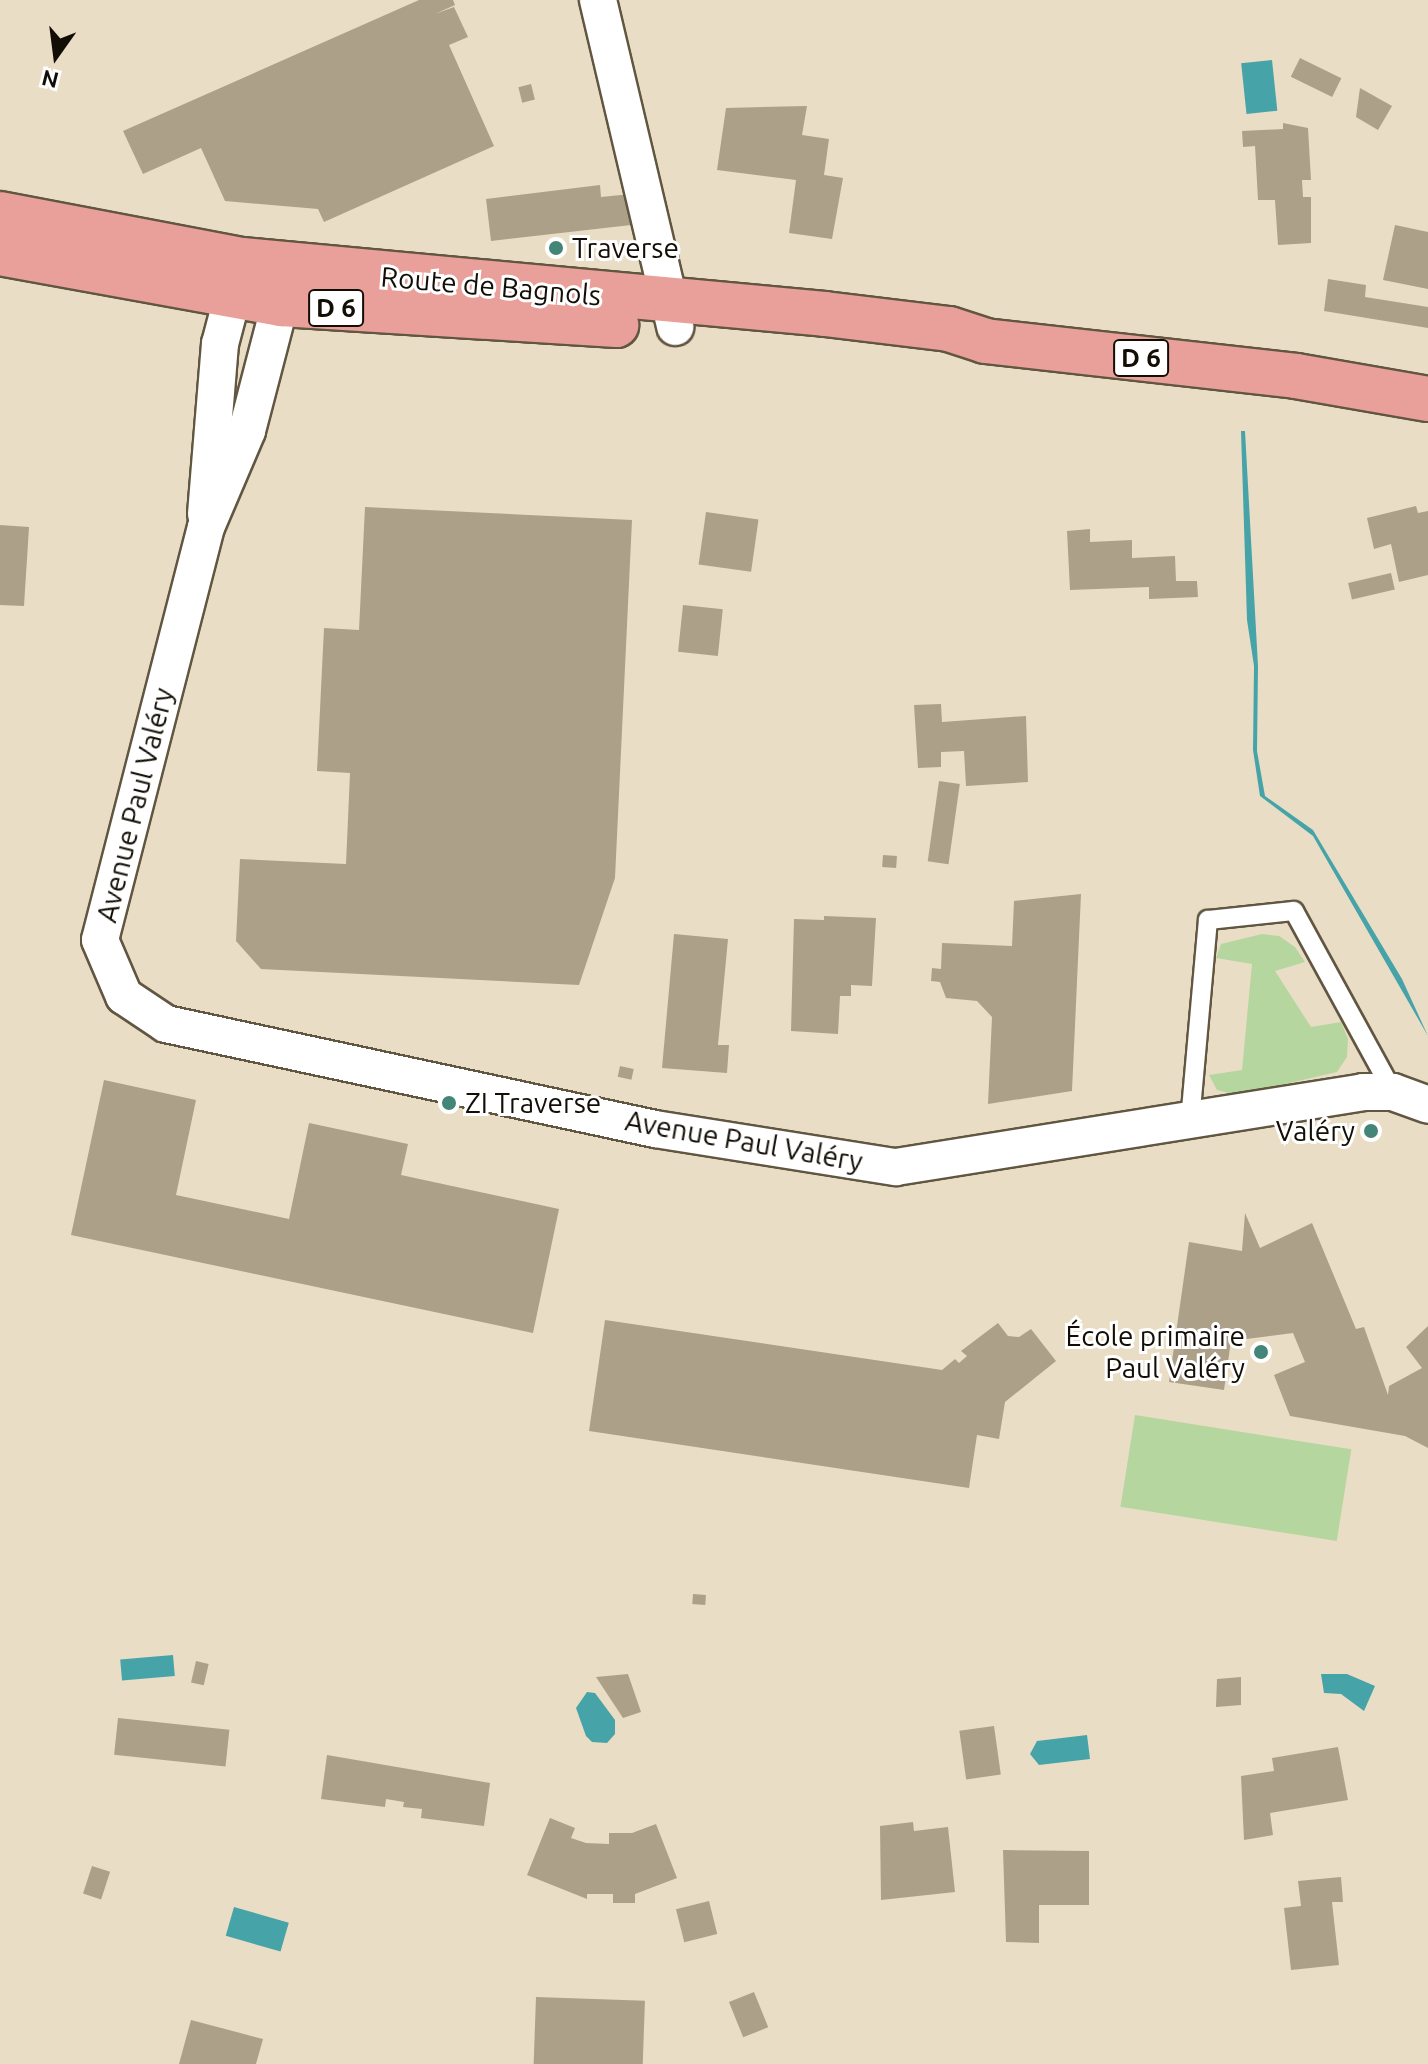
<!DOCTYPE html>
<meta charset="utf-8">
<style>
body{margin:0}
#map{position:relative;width:1428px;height:2064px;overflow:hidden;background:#eaddc5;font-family:Ubuntu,sans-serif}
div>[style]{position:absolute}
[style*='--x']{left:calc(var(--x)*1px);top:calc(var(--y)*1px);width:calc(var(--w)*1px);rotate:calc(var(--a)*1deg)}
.green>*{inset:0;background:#b6d69f;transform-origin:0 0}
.water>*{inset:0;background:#46a4a9;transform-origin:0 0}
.building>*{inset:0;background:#aca089;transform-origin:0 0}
.roads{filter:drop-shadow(2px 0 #615641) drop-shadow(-2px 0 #615641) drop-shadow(0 2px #615641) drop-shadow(0 -2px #615641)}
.service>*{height:18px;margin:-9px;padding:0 9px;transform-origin:9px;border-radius:9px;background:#fff}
.minor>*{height:36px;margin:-18px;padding:0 18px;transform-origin:18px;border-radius:18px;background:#fff}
.primary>*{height:44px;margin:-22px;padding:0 22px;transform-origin:22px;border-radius:22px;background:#eaa09a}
.dots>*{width:22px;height:22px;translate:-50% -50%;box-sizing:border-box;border:4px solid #fff;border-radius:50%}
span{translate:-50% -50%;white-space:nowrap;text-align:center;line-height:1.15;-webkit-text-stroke:6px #fff;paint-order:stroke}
.shield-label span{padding:2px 6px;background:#fff;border:2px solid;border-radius:6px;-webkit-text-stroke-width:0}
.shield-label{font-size:26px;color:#120e06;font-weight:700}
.poi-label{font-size:28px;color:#120e06}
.left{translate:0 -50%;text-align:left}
.right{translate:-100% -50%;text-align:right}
.street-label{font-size:28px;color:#120e06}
.north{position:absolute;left:16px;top:16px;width:80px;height:80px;-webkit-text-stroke:6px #fff;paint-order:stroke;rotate:194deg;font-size:22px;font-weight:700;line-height:32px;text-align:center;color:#120e06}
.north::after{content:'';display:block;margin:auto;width:28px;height:36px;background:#120e06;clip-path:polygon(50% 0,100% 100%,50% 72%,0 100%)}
</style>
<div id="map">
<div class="green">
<div style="clip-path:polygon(1262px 934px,1279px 936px,1295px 947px,1305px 962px,1275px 971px,1311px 1027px,1341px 1022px,1348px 1039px,1347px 1057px,1337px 1072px,1238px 1095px,1217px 1090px,1209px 1075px,1242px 1070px,1252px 964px,1216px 958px,1221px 944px)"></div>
<div style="left:1135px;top:1415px;width:219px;height:93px;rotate:9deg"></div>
</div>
<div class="water">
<div style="left:1272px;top:60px;width:51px;height:31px;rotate:84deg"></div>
<div style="clip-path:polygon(1241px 431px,1245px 431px,1258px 666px,1257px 751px,1265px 796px,1313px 830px,1402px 979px,1428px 1036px,1313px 836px,1260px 796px,1253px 750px,1254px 666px,1247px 620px)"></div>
<div style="left:173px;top:1655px;width:21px;height:53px;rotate:85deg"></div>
<div style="clip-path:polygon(1321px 1674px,1347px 1674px,1375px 1686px,1364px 1711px,1341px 1694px,1324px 1693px)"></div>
<div style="clip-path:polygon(587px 1692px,595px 1693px,615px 1720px,615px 1734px,607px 1743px,592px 1742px,586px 1736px,576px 1708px)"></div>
<div style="clip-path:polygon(1087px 1735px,1090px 1759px,1039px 1765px,1030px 1754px,1037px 1741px)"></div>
<div style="left:234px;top:1907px;width:57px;height:30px;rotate:16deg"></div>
</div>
<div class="building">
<div style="clip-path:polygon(419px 0,453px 0,455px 5px,435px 14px,454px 7px,468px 37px,449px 45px,494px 146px,324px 222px,318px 209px,225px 201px,201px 148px,143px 174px,123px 131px)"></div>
<div style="left:1300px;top:58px;width:46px;height:21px;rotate:26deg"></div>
<div style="left:531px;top:84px;width:16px;height:13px;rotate:76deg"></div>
<div style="clip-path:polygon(1360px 88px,1392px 106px,1378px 130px,1356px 117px)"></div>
<div style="clip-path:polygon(807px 106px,802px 135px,829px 139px,824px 175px,843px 178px,832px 239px,789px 233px,796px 180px,717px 170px,726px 108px)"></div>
<div style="clip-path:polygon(1283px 123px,1308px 128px,1311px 180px,1302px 180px,1303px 197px,1311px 197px,1311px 243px,1278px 245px,1275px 200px,1258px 200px,1255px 146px,1243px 147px,1242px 131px,1283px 129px)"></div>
<div style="clip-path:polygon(600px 185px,601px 197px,631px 194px,631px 225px,491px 241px,486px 199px)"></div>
<div style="clip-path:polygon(1395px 225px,1428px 232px,1428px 289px,1383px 280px)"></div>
<div style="clip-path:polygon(1328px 279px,1366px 285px,1365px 297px,1428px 307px,1428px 328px,1324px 311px)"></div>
<div style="clip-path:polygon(1416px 506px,1418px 513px,1428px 511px,1428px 575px,1399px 582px,1391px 544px,1374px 549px,1367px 518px)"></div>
<div style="clip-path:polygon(365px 507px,632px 520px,615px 878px,579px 985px,261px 969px,236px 941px,240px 859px,346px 864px,350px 773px,317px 771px,324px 628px,359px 630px)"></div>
<div style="left:706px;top:512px;width:53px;height:53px;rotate:8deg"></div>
<div style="clip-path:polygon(0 525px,29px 527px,24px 606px,0 605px)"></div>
<div style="clip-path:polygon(1090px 529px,1090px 542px,1132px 540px,1132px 558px,1175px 556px,1176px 581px,1197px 581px,1198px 597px,1149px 599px,1149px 587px,1070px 590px,1067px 531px)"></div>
<div style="left:1391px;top:573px;width:17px;height:44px;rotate:77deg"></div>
<div style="left:683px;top:605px;width:40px;height:47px;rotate:6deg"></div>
<div style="clip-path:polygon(941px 704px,942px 722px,1026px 716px,1028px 782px,966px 786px,964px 751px,941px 752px,941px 767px,918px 768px,914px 705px)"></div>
<div style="left:939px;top:781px;width:21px;height:81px;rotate:8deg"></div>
<div style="left:883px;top:855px;width:14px;height:12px;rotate:4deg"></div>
<div style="clip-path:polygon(1081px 894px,1072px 1091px,988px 1104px,992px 1017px,977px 1001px,946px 998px,940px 982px,931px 981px,932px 968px,941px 969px,942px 943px,1012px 946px,1014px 901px)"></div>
<div style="clip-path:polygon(824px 916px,876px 918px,872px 986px,851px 985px,851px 996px,840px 996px,838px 1034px,791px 1031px,794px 919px,824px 920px)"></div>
<div style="clip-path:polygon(674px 934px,728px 939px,718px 1045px,729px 1045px,727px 1073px,662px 1068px)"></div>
<div style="left:620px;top:1066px;width:14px;height:11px;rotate:12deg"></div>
<div style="clip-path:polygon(104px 1080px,196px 1100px,176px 1195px,289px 1219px,309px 1123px,408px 1144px,401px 1175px,559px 1209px,533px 1333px,71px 1235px)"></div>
<div style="clip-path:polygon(1245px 1213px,1260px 1248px,1312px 1223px,1356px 1329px,1364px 1327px,1388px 1395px,1389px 1386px,1422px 1368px,1406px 1347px,1428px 1326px,1428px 1448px,1405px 1436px,1290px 1416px,1274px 1375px,1305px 1362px,1293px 1333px,1231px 1341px,1224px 1390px,1169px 1382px,1189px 1242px,1242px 1251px)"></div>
<div style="clip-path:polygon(605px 1320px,942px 1370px,955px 1359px,959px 1363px,967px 1356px,961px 1351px,998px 1323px,1008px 1336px,1019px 1337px,1031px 1329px,1056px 1361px,1005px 1402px,999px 1439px,977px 1435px,969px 1488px,589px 1431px)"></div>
<div style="left:693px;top:1594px;width:13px;height:10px;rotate:4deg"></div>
<div style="left:196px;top:1661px;width:13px;height:22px;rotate:13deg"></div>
<div style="clip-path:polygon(628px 1674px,641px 1712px,623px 1718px,596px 1677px)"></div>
<div style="clip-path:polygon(1241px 1677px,1241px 1705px,1216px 1707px,1217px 1679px)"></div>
<div style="left:118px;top:1718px;width:112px;height:37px;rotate:6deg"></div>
<div style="left:994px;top:1726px;width:49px;height:35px;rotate:82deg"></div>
<div style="clip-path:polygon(1338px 1747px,1348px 1800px,1270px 1813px,1273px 1835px,1244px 1840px,1241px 1776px,1274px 1771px,1272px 1758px)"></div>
<div style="clip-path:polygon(327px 1755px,490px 1783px,484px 1826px,421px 1818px,422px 1809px,403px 1807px,404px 1802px,386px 1799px,385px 1807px,321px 1799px)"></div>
<div style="clip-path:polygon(550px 1818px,575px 1828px,571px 1838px,586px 1843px,609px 1844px,609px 1833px,632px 1833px,656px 1824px,677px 1878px,635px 1894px,635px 1903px,613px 1903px,613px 1894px,587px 1894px,587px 1899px,527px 1875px)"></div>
<div style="clip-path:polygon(913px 1822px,914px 1831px,948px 1827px,955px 1892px,881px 1900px,880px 1826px)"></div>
<div style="clip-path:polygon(1003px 1850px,1089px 1851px,1089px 1905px,1039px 1905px,1039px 1943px,1006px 1942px)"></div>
<div style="left:92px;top:1866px;width:19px;height:29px;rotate:18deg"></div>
<div style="clip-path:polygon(1341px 1877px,1343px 1902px,1332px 1902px,1339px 1965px,1291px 1970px,1284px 1908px,1301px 1906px,1298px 1881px)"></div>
<div style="left:709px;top:1901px;width:34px;height:34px;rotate:76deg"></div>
<div style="left:754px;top:1992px;width:38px;height:27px;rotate:68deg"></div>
<div style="left:536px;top:1997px;width:109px;height:67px;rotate:2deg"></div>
<div style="clip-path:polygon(191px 2020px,263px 2039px,256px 2064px,179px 2064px)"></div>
</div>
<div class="roads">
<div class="service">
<div style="--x:1190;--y:1121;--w:202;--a:-84.9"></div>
<div style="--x:1208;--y:920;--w:86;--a:-6"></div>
<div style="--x:1294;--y:911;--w:206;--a:61.3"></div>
</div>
<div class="minor">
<div style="--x:598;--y:0;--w:336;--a:76.7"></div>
<div style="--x:287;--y:277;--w:159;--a:104.6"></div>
<div style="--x:247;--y:431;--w:104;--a:113.1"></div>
<div style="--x:206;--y:527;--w:426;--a:104.4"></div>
<div style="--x:100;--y:940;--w:61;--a:66.8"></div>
<div style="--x:124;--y:996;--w:50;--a:33.7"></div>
<div style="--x:166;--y:1024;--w:500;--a:12.12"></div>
<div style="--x:655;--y:1129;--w:244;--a:9"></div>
<div style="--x:896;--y:1167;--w:473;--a:-9.1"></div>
<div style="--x:1363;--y:1092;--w:30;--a:0"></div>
<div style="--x:1393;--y:1092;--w:37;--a:20"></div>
<div style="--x:206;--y:514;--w:171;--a:-85.3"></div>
<div style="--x:220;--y:344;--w:79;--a:-75.3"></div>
</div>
<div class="primary">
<div style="--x:0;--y:214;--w:246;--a:10.8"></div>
<div style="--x:242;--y:260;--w:585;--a:5.29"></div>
<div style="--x:825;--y:314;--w:125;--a:6.9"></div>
<div style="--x:949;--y:329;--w:38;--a:18"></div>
<div style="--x:985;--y:341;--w:313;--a:6.4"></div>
<div style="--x:1296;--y:376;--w:134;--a:9.9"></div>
<div style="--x:0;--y:253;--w:286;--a:10.3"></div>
<div style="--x:281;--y:304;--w:336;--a:3.6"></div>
</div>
</div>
<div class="dots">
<div style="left:556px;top:248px;background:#438576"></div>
<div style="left:449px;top:1103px;background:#438576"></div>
<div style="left:1371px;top:1131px;background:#438576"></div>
<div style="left:1261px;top:1352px;background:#438576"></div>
</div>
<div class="shield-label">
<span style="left:336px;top:308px">D 6</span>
<span style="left:1141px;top:358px">D 6</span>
</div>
<div class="poi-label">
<span class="left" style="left:572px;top:248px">Traverse</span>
<span class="left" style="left:465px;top:1103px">ZI Traverse</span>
<span class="right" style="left:1355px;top:1131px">Valéry</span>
<span class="right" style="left:1245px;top:1352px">École primaire<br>Paul Valéry</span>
</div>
<div class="street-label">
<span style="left:491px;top:286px;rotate:5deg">Route de Bagnols</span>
<span style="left:135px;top:805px;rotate:-76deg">Avenue Paul Valéry</span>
<span style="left:744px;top:1141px;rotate:10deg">Avenue Paul Valéry</span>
</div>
<div class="north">N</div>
</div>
